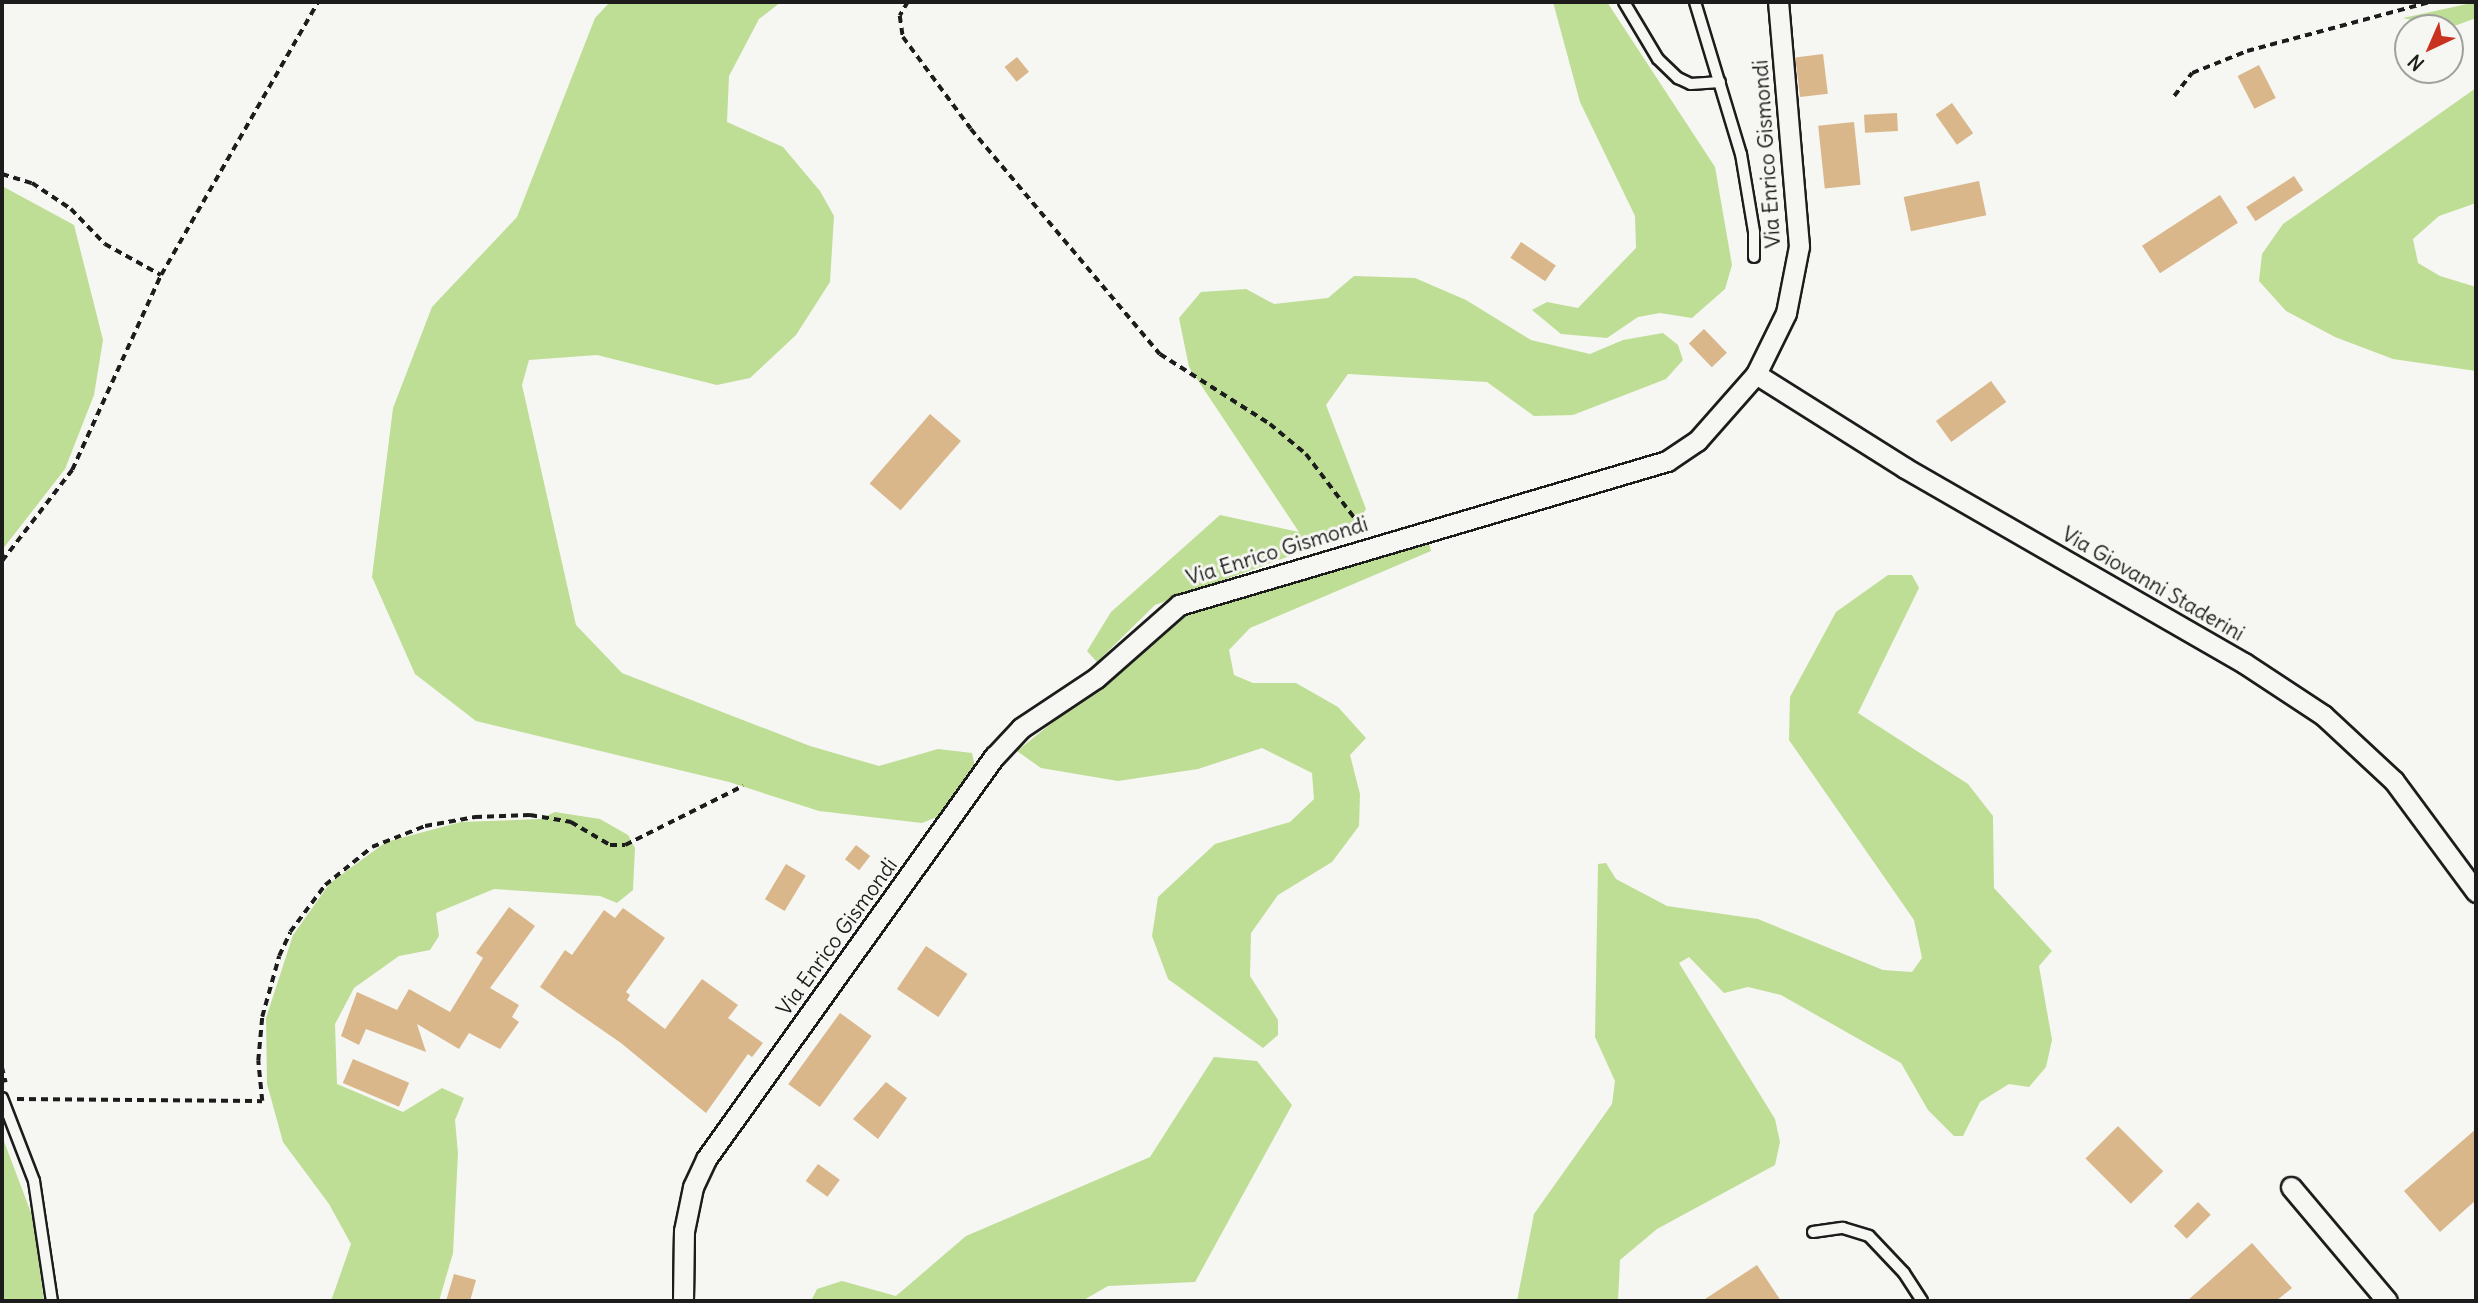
<!DOCTYPE html>
<style>
body{margin:0}
#map{position:relative;width:2478px;height:1303px;overflow:hidden;background:#f6f6f2;font-family:Delius,sans-serif}
div>[style]{position:absolute}
[style*='--x']{left:calc(var(--x)*1px);top:calc(var(--y)*1px);width:calc(var(--w)*1px);rotate:calc(var(--a)*1deg)}
.green>*{inset:0;background:#bede96}
.building>*{inset:0;background:#d9b78b;transform-origin:0 0}
.path>*{height:3.5px;margin-top:-1.75px;transform-origin:0;background:repeating-linear-gradient(90deg,#1c1c1c 0 7px,transparent 0 12px)}
.roads{filter:drop-shadow(2px 0 #1c1c1c) drop-shadow(-2px 0 #1c1c1c) drop-shadow(0 2px #1c1c1c) drop-shadow(0 -2px #1c1c1c)}
.service>*{height:10px;margin:-5px;padding:0 5px;transform-origin:5px;border-radius:5px;background:#f6f6f2}
.minor>*{height:19px;margin:-9.5px;padding:0 9.5px;transform-origin:9.5px;border-radius:9.5px;background:#f6f6f2}
span{translate:-50% -50%;white-space:nowrap;text-align:center;line-height:1.15;-webkit-text-stroke:6px #f6f6f2;paint-order:stroke}
.street-label{font-size:21px;color:#1c1c1c}
.frame{position:absolute;inset:0;border:4px solid #1c1c1c;pointer-events:none}
.north{position:absolute;left:2394px;top:14px;width:70px;height:70px;box-sizing:border-box;background:#f6f6f2;border:2px solid #9f9f9c;border-radius:50%;rotate:224deg;font-size:19px;font-weight:700;line-height:28px;text-align:center;color:#1c1c1c}
.north::after{content:'';display:block;margin:auto;width:24px;height:32px;background:#c8321e;clip-path:polygon(50% 0,100% 100%,50% 72%,0 100%)}
</style>
<div id="map">
<div class="green">
<div style="clip-path:polygon(610px 2px,781px 2px,759px 19px,729px 76px,727px 122px,783px 147px,820px 191px,834px 216px,830px 282px,796px 335px,750px 378px,717px 385px,597px 355px,529px 360px,522px 385px,576px 625px,622px 673px,810px 746px,879px 766px,938px 749px,972px 753px,976px 771px,944px 814px,922px 823px,819px 811px,729px 782px,476px 721px,415px 674px,372px 577px,393px 408px,432px 307px,517px 217px,595px 18px)"></div>
<div style="clip-path:polygon(1553px 2px,1607px 2px,1715px 167px,1732px 265px,1725px 289px,1692px 318px,1660px 313px,1638px 317px,1607px 338px,1561px 334px,1532px 310px,1547px 302px,1578px 308px,1636px 248px,1635px 216px,1580px 102px)"></div>
<div style="clip-path:polygon(2476px 2px,2476px 18px,2449px 28px,2403px 18px)"></div>
<div style="clip-path:polygon(2476px 88px,2476px 203px,2439px 216px,2413px 239px,2418px 263px,2440px 276px,2476px 287px,2476px 371px,2393px 359px,2335px 337px,2286px 311px,2259px 281px,2262px 254px,2283px 224px)"></div>
<div style="clip-path:polygon(2px 186px,74px 225px,103px 340px,94px 395px,65px 469px,2px 550px)"></div>
<div style="clip-path:polygon(1354px 276px,1415px 278px,1466px 300px,1531px 340px,1590px 354px,1623px 340px,1663px 333px,1678px 345px,1683px 360px,1666px 379px,1573px 415px,1534px 416px,1487px 382px,1348px 374px,1326px 405px,1366px 509px,1350px 534px,1155px 605px,1097px 662px,1087px 651px,1111px 612px,1220px 515px,1299px 532px,1189px 367px,1179px 318px,1201px 292px,1246px 289px,1274px 304px,1328px 298px)"></div>
<div style="clip-path:polygon(1428px 539px,1431px 551px,1250px 628px,1229px 650px,1234px 675px,1253px 683px,1296px 683px,1338px 707px,1366px 738px,1350px 755px,1360px 794px,1359px 826px,1332px 862px,1278px 895px,1251px 933px,1250px 976px,1278px 1020px,1278px 1035px,1263px 1048px,1168px 979px,1152px 936px,1158px 897px,1215px 844px,1290px 822px,1314px 799px,1312px 773px,1262px 748px,1198px 769px,1118px 781px,1041px 768px,1017px 751px,1197px 606px)"></div>
<div style="clip-path:polygon(1888px 575px,1912px 575px,1919px 588px,1858px 713px,1968px 784px,1993px 816px,1994px 888px,2052px 951px,2039px 966px,2052px 1040px,2046px 1067px,2029px 1087px,2009px 1084px,1980px 1102px,1963px 1136px,1954px 1136px,1928px 1110px,1901px 1063px,1781px 995px,1748px 987px,1724px 993px,1689px 957px,1679px 963px,1775px 1119px,1780px 1142px,1775px 1165px,1657px 1229px,1620px 1260px,1618px 1301px,1517px 1301px,1534px 1214px,1612px 1104px,1615px 1081px,1595px 1037px,1598px 864px,1606px 863px,1616px 879px,1667px 906px,1758px 919px,1883px 970px,1912px 972px,1922px 958px,1914px 920px,1789px 740px,1790px 697px,1836px 612px)"></div>
<div style="clip-path:polygon(555px 812px,600px 819px,628px 835px,635px 848px,633px 890px,617px 903px,600px 896px,494px 889px,436px 913px,439px 936px,430px 950px,399px 956px,354px 988px,335px 1024px,337px 1084px,403px 1112px,442px 1088px,464px 1098px,455px 1120px,458px 1153px,453px 1253px,439px 1301px,331px 1301px,351px 1244px,329px 1204px,283px 1142px,267px 1084px,266px 1018px,293px 935px,330px 883px,386px 842px,461px 822px,540px 819px)"></div>
<div style="clip-path:polygon(1214px 1057px,1257px 1061px,1292px 1105px,1195px 1282px,1108px 1286px,1082px 1301px,811px 1301px,817px 1289px,842px 1281px,896px 1296px,966px 1236px,1150px 1157px)"></div>
<div style="clip-path:polygon(2px 1136px,33px 1218px,44px 1301px,2px 1301px)"></div>
</div>
<div class="building">
<div style="left:1823px;top:54px;width:40px;height:28px;rotate:83deg"></div>
<div style="left:1017px;top:57px;width:19px;height:16px;rotate:51deg"></div>
<div style="left:2259px;top:65px;width:37px;height:24px;rotate:63deg"></div>
<div style="left:1952px;top:103px;width:37px;height:20px;rotate:55deg"></div>
<div style="left:1897px;top:113px;width:18px;height:33px;rotate:87deg"></div>
<div style="left:1854px;top:122px;width:63px;height:36px;rotate:84deg"></div>
<div style="left:2294px;top:176px;width:17px;height:57px;rotate:57deg"></div>
<div style="left:1979px;top:181px;width:35px;height:77px;rotate:78deg"></div>
<div style="left:2220px;top:195px;width:33px;height:93px;rotate:57deg"></div>
<div style="left:1521px;top:242px;width:42px;height:19px;rotate:34deg"></div>
<div style="left:1704px;top:329px;width:33px;height:21px;rotate:46deg"></div>
<div style="left:1991px;top:381px;width:26px;height:68px;rotate:54deg"></div>
<div style="left:930px;top:414px;width:41px;height:92px;rotate:41deg"></div>
<div style="left:856px;top:845px;width:18px;height:18px;rotate:38deg"></div>
<div style="left:786px;top:864px;width:23px;height:41px;rotate:31deg"></div>
<div style="clip-path:polygon(509px 907px,535px 926px,490px 988px,519px 1005px,512px 1017px,519px 1022px,500px 1049px,469px 1033px,459px 1049px,417px 1024px,426px 1052px,366px 1029px,359px 1045px,341px 1036px,357px 992px,397px 1010px,409px 989px,450px 1012px,483px 958px,476px 953px)"></div>
<div style="clip-path:polygon(623px 908px,665px 938px,626px 992px,630px 995px,627px 1000px,665px 1029px,702px 979px,738px 1005px,728px 1018px,763px 1043px,752px 1057px,748px 1054px,706px 1113px,621px 1043px,540px 987px,565px 950px,572px 955px,604px 910px,615px 918px)"></div>
<div style="left:926px;top:946px;width:50px;height:52px;rotate:34deg"></div>
<div style="left:840px;top:1013px;width:39px;height:88px;rotate:36deg"></div>
<div style="left:353px;top:1059px;width:61px;height:26px;rotate:23deg"></div>
<div style="clip-path:polygon(886px 1082px,907px 1098px,878px 1139px,853px 1119px)"></div>
<div style="left:2118px;top:1126px;width:64px;height:46px;rotate:45deg"></div>
<div style="clip-path:polygon(2476px 1129px,2476px 1200px,2440px 1232px,2404px 1191px)"></div>
<div style="left:818px;top:1164px;width:27px;height:21px;rotate:36deg"></div>
<div style="left:2198px;top:1202px;width:18px;height:34px;rotate:45deg"></div>
<div style="clip-path:polygon(2252px 1243px,2292px 1288px,2276px 1301px,2187px 1301px)"></div>
<div style="clip-path:polygon(1757px 1265px,1781px 1301px,1702px 1301px)"></div>
<div style="clip-path:polygon(454px 1274px,476px 1280px,470px 1301px,446px 1301px)"></div>
</div>
<div class="path">
<div style="--x:908;--y:2;--w:16;--a:120"></div>
<div style="--x:900;--y:16;--w:21;--a:82"></div>
<div style="--x:903;--y:37;--w:114;--a:53.5"></div>
<div style="--x:971;--y:129;--w:294;--a:50"></div>
<div style="--x:1160;--y:354;--w:130;--a:32.5"></div>
<div style="--x:1270;--y:424;--w:47;--a:39.8"></div>
<div style="--x:1306;--y:454;--w:94;--a:52.8"></div>
<div style="--x:2174;--y:96;--w:29;--a:-52"></div>
<div style="--x:2192;--y:73;--w:59;--a:-21.8"></div>
<div style="--x:2247;--y:51;--w:189;--a:-15"></div>
<div style="--x:2;--y:174;--w:31;--a:17"></div>
<div style="--x:32;--y:183;--w:47;--a:33.7"></div>
<div style="--x:71;--y:209;--w:49;--a:45.8"></div>
<div style="--x:105;--y:244;--w:64;--a:29"></div>
<div style="--x:2;--y:561;--w:115;--a:-52.4"></div>
<div style="--x:72;--y:470;--w:214;--a:-65.5"></div>
<div style="--x:161;--y:275;--w:315;--a:-60.1"></div>
<div style="--x:2;--y:1067;--w:16;--a:76"></div>
<div style="--x:17;--y:1099;--w:245;--a:0.5"></div>
<div style="--x:262;--y:1101;--w:40;--a:-95.7"></div>
<div style="--x:258;--y:1061;--w:44;--a:-84.8"></div>
<div style="--x:262;--y:1017;--w:63;--a:-74.4"></div>
<div style="--x:279;--y:956;--w:26;--a:-65"></div>
<div style="--x:290;--y:932;--w:59;--a:-53.3"></div>
<div style="--x:325;--y:885;--w:60;--a:-39"></div>
<div style="--x:372;--y:847;--w:57;--a:-21.6"></div>
<div style="--x:425;--y:826;--w:51;--a:-10.2"></div>
<div style="--x:475;--y:817;--w:55;--a:-2.1"></div>
<div style="--x:530;--y:815;--w:42;--a:9.7"></div>
<div style="--x:571;--y:822;--w:45;--a:30.5"></div>
<div style="--x:610;--y:845;--w:15;--a:0"></div>
<div style="--x:625;--y:845;--w:132;--a:-26.6"></div>
</div>
<div class="roads">
<div class="service">
<div style="--x:1624;--y:2;--w:66;--a:59.2"></div>
<div style="--x:1658;--y:59;--w:28;--a:44"></div>
<div style="--x:1678;--y:78;--w:14;--a:25"></div>
<div style="--x:1691;--y:84;--w:29;--a:-4"></div>
<div style="--x:1695;--y:2;--w:159;--a:73.2"></div>
<div style="--x:1741;--y:154;--w:79;--a:80.5"></div>
<div style="--x:1754;--y:232;--w:25;--a:90"></div>
<div style="--x:2;--y:1098;--w:89;--a:68.9"></div>
<div style="--x:34;--y:1181;--w:121;--a:81.5"></div>
<div style="--x:1813;--y:1232;--w:30;--a:-8"></div>
<div style="--x:1843;--y:1228;--w:27;--a:17"></div>
<div style="--x:1869;--y:1236;--w:51;--a:46.6"></div>
<div style="--x:1904;--y:1273;--w:33;--a:57"></div>
</div>
<div class="minor">
<div style="--x:1756;--y:374;--w:176;--a:32.2"></div>
<div style="--x:1905;--y:468;--w:391;--a:29.9"></div>
<div style="--x:2244;--y:663;--w:95;--a:33.4"></div>
<div style="--x:2323;--y:715;--w:97;--a:42.9"></div>
<div style="--x:2394;--y:781;--w:138;--a:53.5"></div>
<div style="--x:2291;--y:1187;--w:149;--a:49.9"></div>
<div style="--x:683;--y:1301;--w:70;--a:-89.2"></div>
<div style="--x:684;--y:1231;--w:45;--a:-78.4"></div>
<div style="--x:693;--y:1187;--w:31;--a:-65"></div>
<div style="--x:706;--y:1159;--w:496;--a:-54.4"></div>
<div style="--x:995;--y:756;--w:38;--a:-47"></div>
<div style="--x:1021;--y:728;--w:90;--a:-33.7"></div>
<div style="--x:1096;--y:678;--w:111;--a:-41.3"></div>
<div style="--x:1179;--y:605;--w:509;--a:-16.44"></div>
<div style="--x:1667;--y:461;--w:36;--a:-34"></div>
<div style="--x:1697;--y:441;--w:89;--a:-48.6"></div>
<div style="--x:1756;--y:374;--w:68;--a:-63.8"></div>
<div style="--x:1786;--y:313;--w:68;--a:-79"></div>
<div style="--x:1799;--y:246;--w:245;--a:-94.9"></div>
</div>
</div>
<div class="street-label">
<span style="left:1767px;top:154px;rotate:-94deg">Via Enrico Gismondi</span>
<span style="left:1277px;top:551px;rotate:-17deg">Via Enrico Gismondi</span>
<span style="left:2153px;top:584px;rotate:30deg">Via Giovanni Staderini</span>
<span style="left:837px;top:937px;rotate:-54deg">Via Enrico Gismondi</span>
</div>
<div class="frame"></div>
<div class="north">N</div>
</div>
